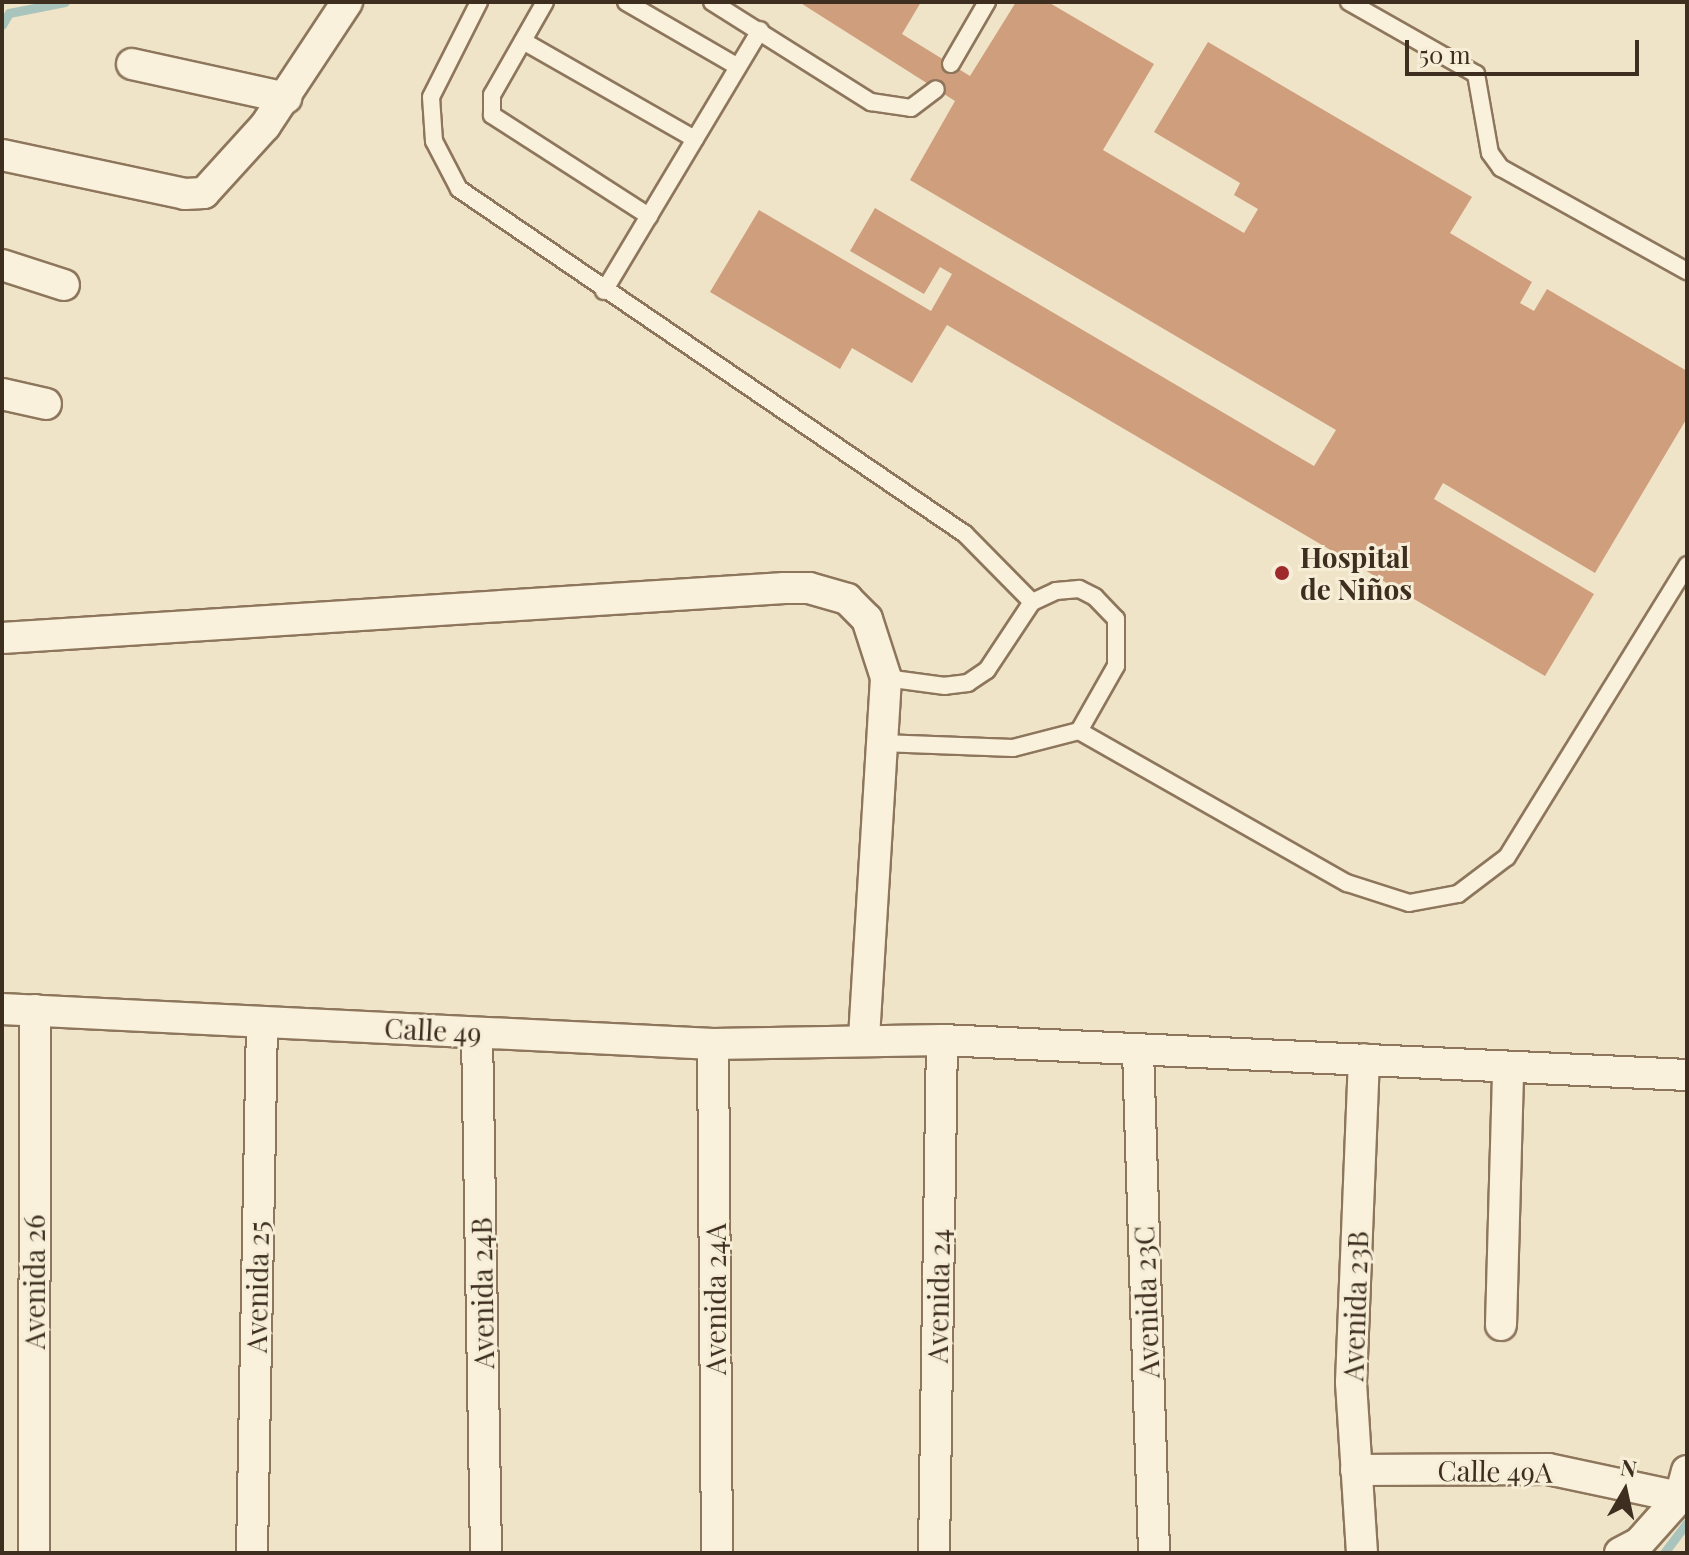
<!DOCTYPE html>
<meta charset="utf-8">
<style>
body{margin:0}
#map{position:relative;width:1689px;height:1555px;overflow:hidden;background:#f0e4c8;font-family:"Playfair Display",serif}
div>[style]{position:absolute}
[style*='--x']{left:calc(var(--x)*1px);top:calc(var(--y)*1px);width:calc(var(--w)*1px);rotate:calc(var(--a)*1deg)}
.stream>*{height:9px;margin:-4.5px;padding:0 4.5px;transform-origin:4.5px;border-radius:4.5px;background:#a9c4bc}
.building>*{inset:0;background:#cf9f7d}
.roads{filter:drop-shadow(2px 0 #8d765c) drop-shadow(-2px 0 #8d765c) drop-shadow(0 2px #8d765c) drop-shadow(0 -2px #8d765c)}
.service>*{height:16px;margin:-8px;padding:0 8px;transform-origin:8px;border-radius:8px;background:#faf1dc}
.minor>*{height:30px;margin:-15px;padding:0 15px;transform-origin:15px;border-radius:15px;background:#faf1dc}
.dots>*{width:22px;height:22px;translate:-50% -50%;box-sizing:border-box;border:4px solid #f7eed8;border-radius:50%}
span{translate:-50% -50%;white-space:nowrap;text-align:center;line-height:1.15;-webkit-text-stroke:6px #f7eed8;paint-order:stroke}
.poi-label{font-size:28px;color:#3d2e20;font-weight:700}
.left{translate:0 -50%;text-align:left}
.street-label{font-size:28px;color:#3d2e20}
.frame{position:absolute;inset:0;border:4px solid #3d2e20;pointer-events:none}
.north{position:absolute;left:1585px;top:1451px;width:80px;height:80px;-webkit-text-stroke:6px #f7eed8;paint-order:stroke;rotate:9deg;font-size:22px;font-weight:700;line-height:32px;text-align:center;color:#3d2e20}
.north::after{content:'';display:block;margin:auto;width:28px;height:36px;background:#3d2e20;clip-path:polygon(50% 0,100% 100%,50% 72%,0 100%)}
.scale{position:absolute;left:1405px;top:40px;width:234px;height:36px;box-sizing:border-box;border:4px solid #3d2e20;border-top:0;padding-left:10px;font-size:24px;line-height:28px;white-space:nowrap;color:#3d2e20;-webkit-text-stroke:6px #f7eed8;paint-order:stroke}
</style>
<div id="map">
<div class="stream">
<div style="--x:2;--y:25;--w:14;--a:-60"></div>
<div style="--x:9;--y:13;--w:57;--a:-11.1"></div>
<div style="--x:1664;--y:1553;--w:39;--a:-53"></div>
</div>
<div class="building">
<div style="clip-path:polygon(799px 2px,921px 2px,902px 34px,970px 76px,1016px 2px,1048px 2px,1154px 64px,1103px 150px,1244px 233px,1258px 209px,1234px 195px,1240px 183px,1154px 132px,1208px 42px,1472px 197px,1450px 233px,1532px 282px,1520px 303px,1534px 311px,1547px 289px,1687px 371px,1687px 418px,1595px 573px,1443px 483px,1434px 499px,1594px 594px,1545px 676px,947px 325px,912px 383px,852px 348px,840px 369px,710px 292px,759px 210px,931px 311px,952px 274px,940px 267px,924px 294px,850px 251px,875px 208px,1314px 466px,1336px 430px,910px 180px,955px 101px)"></div>
</div>
<div class="roads">
<div class="service">
<div style="--x:479;--y:2;--w:106;--a:116.8"></div>
<div style="--x:431;--y:97;--w:44;--a:86.1"></div>
<div style="--x:434;--y:141;--w:54;--a:62.5"></div>
<div style="--x:459;--y:189;--w:612;--a:34.29"></div>
<div style="--x:965;--y:534;--w:95;--a:45.4"></div>
<div style="--x:545;--y:2;--w:107;--a:119.7"></div>
<div style="--x:492;--y:95;--w:20;--a:90"></div>
<div style="--x:492;--y:115;--w:187;--a:32.8"></div>
<div style="--x:626;--y:2;--w:129;--a:30.1"></div>
<div style="--x:712;--y:2;--w:188;--a:32.2"></div>
<div style="--x:871;--y:102;--w:40;--a:8.5"></div>
<div style="--x:911;--y:108;--w:31;--a:-37"></div>
<div style="--x:1349;--y:2;--w:146;--a:29.6"></div>
<div style="--x:1476;--y:74;--w:80;--a:80"></div>
<div style="--x:1490;--y:153;--w:19;--a:54"></div>
<div style="--x:1501;--y:168;--w:213;--a:29"></div>
<div style="--x:523;--y:41;--w:198;--a:29.7"></div>
<div style="--x:951;--y:64;--w:72;--a:-59.9"></div>
<div style="--x:604;--y:291;--w:304;--a:-59.1"></div>
<div style="--x:1079;--y:731;--w:308;--a:29.6"></div>
<div style="--x:1347;--y:883;--w:65;--a:17.9"></div>
<div style="--x:1409;--y:903;--w:50;--a:-10.4"></div>
<div style="--x:1458;--y:894;--w:61;--a:-37.1"></div>
<div style="--x:1507;--y:857;--w:343;--a:-58.3"></div>
<div style="--x:881;--y:743;--w:132;--a:2.2"></div>
<div style="--x:1013;--y:748;--w:68;--a:-14.4"></div>
<div style="--x:1079;--y:731;--w:75;--a:-60.4"></div>
<div style="--x:1116;--y:666;--w:47;--a:-90"></div>
<div style="--x:1116;--y:619;--w:30;--a:-134"></div>
<div style="--x:1095;--y:597;--w:18;--a:-153"></div>
<div style="--x:1079;--y:589;--w:23;--a:175"></div>
<div style="--x:1056;--y:591;--w:26;--a:155"></div>
<div style="--x:1032;--y:602;--w:82;--a:123.5"></div>
<div style="--x:987;--y:670;--w:23;--a:146"></div>
<div style="--x:968;--y:683;--w:23;--a:173"></div>
<div style="--x:945;--y:686;--w:60;--a:-172.3"></div>
</div>
<div class="minor">
<div style="--x:132;--y:64;--w:158;--a:12.4"></div>
<div style="--x:2;--y:155;--w:187;--a:12"></div>
<div style="--x:185;--y:194;--w:19;--a:-3"></div>
<div style="--x:204;--y:193;--w:91;--a:-47.7"></div>
<div style="--x:265;--y:126;--w:149;--a:-56.5"></div>
<div style="--x:2;--y:265;--w:65;--a:17.9"></div>
<div style="--x:2;--y:394;--w:45;--a:12.8"></div>
<div style="--x:2;--y:638;--w:784;--a:-3.66"></div>
<div style="--x:784;--y:588;--w:25;--a:0"></div>
<div style="--x:809;--y:588;--w:40;--a:16"></div>
<div style="--x:847;--y:599;--w:28;--a:45"></div>
<div style="--x:867;--y:619;--w:62;--a:72.1"></div>
<div style="--x:886;--y:678;--w:360;--a:93.5"></div>
<div style="--x:2;--y:1009;--w:712;--a:2.82"></div>
<div style="--x:713;--y:1044;--w:229;--a:-1"></div>
<div style="--x:942;--y:1040;--w:746;--a:2.69"></div>
<div style="--x:477;--y:1033;--w:520;--a:89.01"></div>
<div style="--x:713;--y:1044;--w:509;--a:89.55"></div>
<div style="--x:1138;--y:1051;--w:502;--a:88.17"></div>
<div style="--x:1501;--y:1325;--w:258;--a:-88.4"></div>
<div style="--x:1356;--y:1470;--w:192;--a:-0.3"></div>
<div style="--x:1548;--y:1469;--w:135;--a:12"></div>
<div style="--x:34;--y:1553;--w:543;--a:-89.89"></div>
<div style="--x:252;--y:1553;--w:531;--a:-88.92"></div>
<div style="--x:934;--y:1553;--w:513;--a:-89.11"></div>
<div style="--x:1362;--y:1553;--w:171;--a:-93.7"></div>
<div style="--x:1351;--y:1382;--w:323;--a:-87.7"></div>
<div style="--x:1620;--y:1553;--w:21;--a:-28"></div>
<div style="--x:1639;--y:1543;--w:62;--a:-48.3"></div>
<div style="--x:1680;--y:1497;--w:27;--a:-75"></div>
</div>
</div>
<div class="dots">
<div style="left:1282px;top:573px;background:#9e2a2b"></div>
</div>
<div class="poi-label">
<span class="left" style="left:1300px;top:573px">Hospital<br>de Niños</span>
</div>
<div class="street-label">
<span style="left:433px;top:1030px;rotate:3deg">Calle 49</span>
<span style="left:34px;top:1282px;rotate:-90deg">Avenida 26</span>
<span style="left:257px;top:1287px;rotate:-89deg">Avenida 25</span>
<span style="left:482px;top:1293px;rotate:-91deg">Avenida 24B</span>
<span style="left:938px;top:1296px;rotate:-89deg">Avenida 24</span>
<span style="left:715px;top:1299px;rotate:-90deg">Avenida 24A</span>
<span style="left:1146px;top:1302px;rotate:-92deg">Avenida 23C</span>
<span style="left:1355px;top:1306px;rotate:-88deg">Avenida 23B</span>
<span style="left:1495px;top:1471px;rotate:1deg">Calle 49A</span>
</div>
<div class="frame"></div>
<div class="north">N</div>
<div class="scale">50 m</div>
</div>
